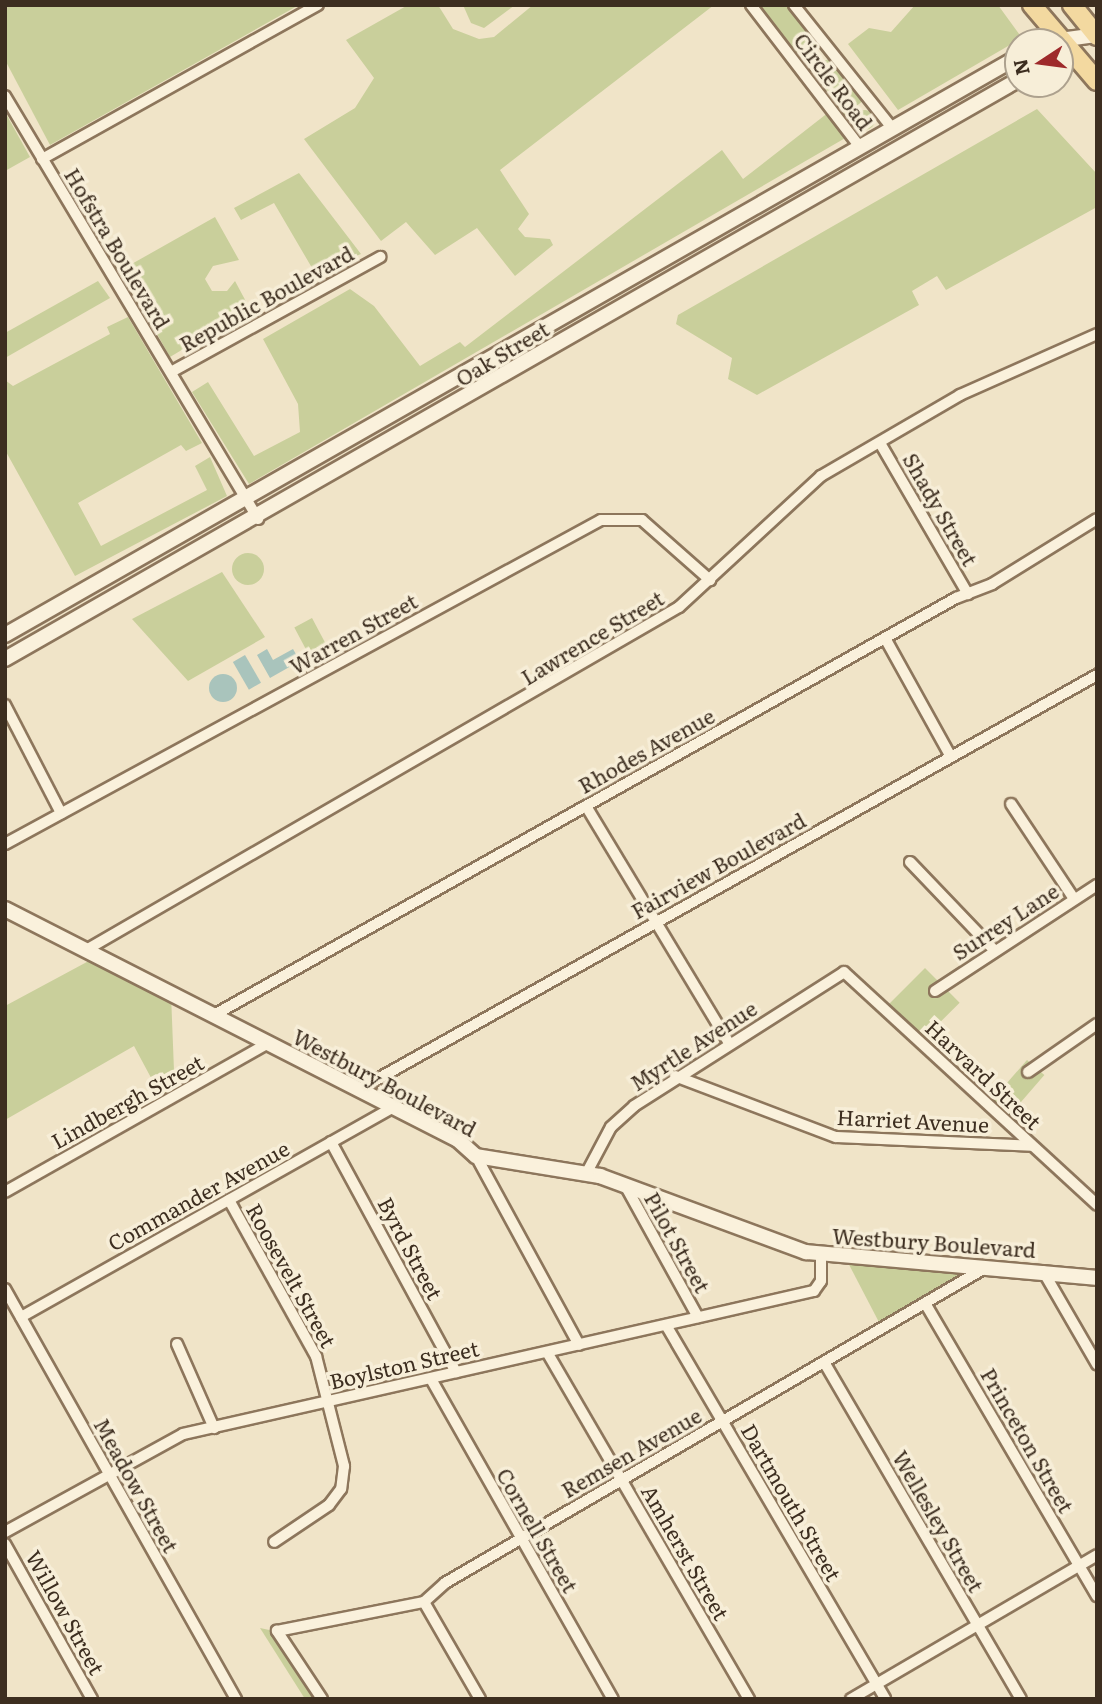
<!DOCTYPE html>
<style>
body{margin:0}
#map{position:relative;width:1102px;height:1704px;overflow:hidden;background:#f0e4c8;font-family:Literata,serif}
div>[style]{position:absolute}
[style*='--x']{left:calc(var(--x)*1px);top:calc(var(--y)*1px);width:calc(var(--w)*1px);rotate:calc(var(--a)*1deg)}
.green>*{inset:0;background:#c9cf9b;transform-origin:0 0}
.round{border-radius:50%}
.water>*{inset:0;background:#a9c4bc;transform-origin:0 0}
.roads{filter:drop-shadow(2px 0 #8d765c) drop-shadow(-2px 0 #8d765c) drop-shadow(0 2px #8d765c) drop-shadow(0 -2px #8d765c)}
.minor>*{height:10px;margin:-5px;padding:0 5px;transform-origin:5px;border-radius:5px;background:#faf1dc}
.tertiary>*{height:14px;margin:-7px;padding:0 7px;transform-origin:7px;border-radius:7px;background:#faf1dc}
.primary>*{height:18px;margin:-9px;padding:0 9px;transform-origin:9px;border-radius:9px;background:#f3d9a0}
span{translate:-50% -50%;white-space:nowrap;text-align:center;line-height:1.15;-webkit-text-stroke:7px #f7eed8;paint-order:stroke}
.street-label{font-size:21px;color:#3d2e20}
.frame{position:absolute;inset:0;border:7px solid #3d2e20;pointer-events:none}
.north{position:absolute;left:1004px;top:28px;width:70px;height:70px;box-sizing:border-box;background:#f7eed8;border:2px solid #ada18e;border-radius:50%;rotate:257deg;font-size:19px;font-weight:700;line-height:28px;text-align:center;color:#3d2e20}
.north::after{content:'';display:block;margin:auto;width:24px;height:32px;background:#9e2a2b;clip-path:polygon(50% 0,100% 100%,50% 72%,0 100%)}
</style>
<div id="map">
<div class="green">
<div style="clip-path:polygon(5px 5px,299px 5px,50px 145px,5px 60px)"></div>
<div style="clip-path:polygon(408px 5px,438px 5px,453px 29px,479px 39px,494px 37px,533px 5px,714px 5px,500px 170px,529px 214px,518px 229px,525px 237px,550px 239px,553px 245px,515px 276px,477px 228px,435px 255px,406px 222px,381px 241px,304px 139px,355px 108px,374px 78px,346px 40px)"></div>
<div style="clip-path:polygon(463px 5px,515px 5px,484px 28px,471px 23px)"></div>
<div style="clip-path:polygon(760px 5px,791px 5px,817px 40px,814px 50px,797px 53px)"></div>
<div style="clip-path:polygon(915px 5px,998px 5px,1022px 38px,898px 110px,848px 44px,869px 28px,891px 32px)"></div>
<div style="clip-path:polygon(831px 59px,864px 100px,845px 115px,813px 71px,816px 62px)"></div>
<div style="clip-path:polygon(1037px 109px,1097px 174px,1097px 207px,946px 290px,937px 276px,912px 291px,919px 305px,757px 395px,728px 379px,732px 358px,676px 324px,678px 315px)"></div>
<div class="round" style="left:855px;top:110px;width:20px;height:20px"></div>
<div style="clip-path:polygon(5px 112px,30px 157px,5px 171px)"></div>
<div style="clip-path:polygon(829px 112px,847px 137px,249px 484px,192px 392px,208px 382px,254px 456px,300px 432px,298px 404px,263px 339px,350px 289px,374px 306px,420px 366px,460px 342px,465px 347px,722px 150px,743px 179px)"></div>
<div style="clip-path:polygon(299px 173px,361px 254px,315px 273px,274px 203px,241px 220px,234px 208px)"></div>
<div style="clip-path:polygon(215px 217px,239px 260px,213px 266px,205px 279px,212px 291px,227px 291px,235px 281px,250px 309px,170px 357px,121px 270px)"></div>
<div style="clip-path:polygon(98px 281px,110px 298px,5px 358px,5px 333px)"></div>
<div style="clip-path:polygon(128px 317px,202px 443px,186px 451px,181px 445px,78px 503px,101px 546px,207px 490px,195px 466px,210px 457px,227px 496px,75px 576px,5px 450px,5px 380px,13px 386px,110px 334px,107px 327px)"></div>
<div class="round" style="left:232px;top:553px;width:32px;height:32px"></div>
<div style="clip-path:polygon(222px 572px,265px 637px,188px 681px,132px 619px)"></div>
<div style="left:312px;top:618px;width:34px;height:20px;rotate:62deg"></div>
<div style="clip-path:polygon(98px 956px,171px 994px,175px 1096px,164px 1102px,134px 1046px,5px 1120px,5px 1006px)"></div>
<div style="left:925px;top:968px;width:49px;height:55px;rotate:45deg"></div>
<div style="left:1027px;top:1060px;width:23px;height:57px;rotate:41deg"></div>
<div style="clip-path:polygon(844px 1255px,991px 1265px,882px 1328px)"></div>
<div style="clip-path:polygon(260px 1628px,274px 1631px,322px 1699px,305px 1699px)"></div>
</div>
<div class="water">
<div style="clip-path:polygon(267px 649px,273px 660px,293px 649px,300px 661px,270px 678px,257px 655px)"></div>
<div style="left:245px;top:655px;width:32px;height:14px;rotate:60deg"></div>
<div class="round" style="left:209px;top:674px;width:28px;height:28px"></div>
</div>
<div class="roads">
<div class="minor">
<div style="--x:751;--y:5;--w:179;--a:52.5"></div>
<div style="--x:794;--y:5;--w:159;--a:51.4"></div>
<div style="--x:5;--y:96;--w:493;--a:59.1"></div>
<div style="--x:42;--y:159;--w:316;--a:-29.2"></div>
<div style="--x:171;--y:372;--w:239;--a:-28.8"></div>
<div style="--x:880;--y:443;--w:175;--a:59.8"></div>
<div style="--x:885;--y:638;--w:136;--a:61"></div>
<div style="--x:5;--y:705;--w:122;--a:62.6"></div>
<div style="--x:1011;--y:804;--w:114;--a:56.4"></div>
<div style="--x:586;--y:806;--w:277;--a:58.9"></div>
<div style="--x:5;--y:844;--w:678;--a:-28.53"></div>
<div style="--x:601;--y:520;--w:41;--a:0"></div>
<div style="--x:642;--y:520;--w:91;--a:41.4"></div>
<div style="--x:910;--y:862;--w:122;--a:46.3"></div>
<div style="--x:86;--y:950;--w:685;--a:-30.05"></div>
<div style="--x:679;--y:607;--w:193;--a:-42.7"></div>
<div style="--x:821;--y:476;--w:161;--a:-30.2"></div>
<div style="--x:960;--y:395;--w:150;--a:-24"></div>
<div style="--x:935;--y:991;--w:194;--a:-33.2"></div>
<div style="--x:214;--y:1015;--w:851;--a:-29.34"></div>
<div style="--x:956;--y:598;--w:39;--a:-21"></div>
<div style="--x:992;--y:584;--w:123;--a:-31.8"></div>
<div style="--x:1028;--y:1072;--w:84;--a:-34.8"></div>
<div style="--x:675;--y:1076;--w:172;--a:20.8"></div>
<div style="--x:836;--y:1137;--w:196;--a:2.6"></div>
<div style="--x:358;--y:1090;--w:848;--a:-29.32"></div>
<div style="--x:331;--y:1142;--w:262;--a:61.5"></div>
<div style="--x:476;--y:1156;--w:215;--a:61.4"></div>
<div style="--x:586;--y:1174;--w:53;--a:-62"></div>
<div style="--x:611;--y:1127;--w:31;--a:-42"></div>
<div style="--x:634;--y:1106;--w:249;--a:-32.5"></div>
<div style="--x:844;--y:972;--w:344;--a:42.6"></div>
<div style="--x:625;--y:1185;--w:151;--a:61.1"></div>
<div style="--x:5;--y:1192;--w:302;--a:-29.5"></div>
<div style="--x:229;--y:1200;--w:179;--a:60.9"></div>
<div style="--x:316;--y:1356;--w:114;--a:75.7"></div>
<div style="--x:344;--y:1466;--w:23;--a:97"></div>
<div style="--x:341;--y:1489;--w:20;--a:127"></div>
<div style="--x:329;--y:1505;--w:66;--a:146.1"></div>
<div style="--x:1043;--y:1271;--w:108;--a:59.9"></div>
<div style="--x:5;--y:1289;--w:471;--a:60.6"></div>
<div style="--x:925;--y:1303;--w:340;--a:59.6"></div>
<div style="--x:21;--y:1317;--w:428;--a:-29.4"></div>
<div style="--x:666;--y:1325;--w:433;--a:59.6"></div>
<div style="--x:177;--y:1344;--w:92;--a:66.2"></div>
<div style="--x:547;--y:1352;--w:402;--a:59.8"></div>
<div style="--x:824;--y:1362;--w:390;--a:59.7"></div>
<div style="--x:431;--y:1379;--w:368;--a:60.4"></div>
<div style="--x:5;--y:1532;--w:203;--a:-28.8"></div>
<div style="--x:183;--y:1434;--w:647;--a:-12.77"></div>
<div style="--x:814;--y:1291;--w:12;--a:-55"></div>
<div style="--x:821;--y:1281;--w:26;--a:-90"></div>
<div style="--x:5;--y:1544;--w:178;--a:60.7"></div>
<div style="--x:424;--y:1602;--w:112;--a:60"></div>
<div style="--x:322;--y:1699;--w:82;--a:-123.5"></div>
<div style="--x:277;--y:1631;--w:150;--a:-11.2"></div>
<div style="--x:424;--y:1602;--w:28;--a:-42"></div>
<div style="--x:445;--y:1583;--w:625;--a:-30.26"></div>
<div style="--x:851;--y:1699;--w:285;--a:-30.3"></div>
</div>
<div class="tertiary">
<div style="--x:1045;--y:42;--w:51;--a:-7.8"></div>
<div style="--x:5;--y:635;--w:1166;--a:-29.71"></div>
<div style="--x:5;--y:659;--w:1167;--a:-29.75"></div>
<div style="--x:5;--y:909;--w:508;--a:27.02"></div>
<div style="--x:458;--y:1140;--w:24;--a:42"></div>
<div style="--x:476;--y:1156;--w:126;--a:9.2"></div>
<div style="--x:600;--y:1176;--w:220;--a:20.3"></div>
<div style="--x:806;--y:1252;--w:292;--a:5.1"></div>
</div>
<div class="primary">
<div style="--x:1032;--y:5;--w:100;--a:49.5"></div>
<div style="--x:1072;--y:5;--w:40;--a:51"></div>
</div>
</div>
<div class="street-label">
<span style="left:834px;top:81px;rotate:53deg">Circle Road</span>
<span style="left:118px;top:248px;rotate:59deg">Hofstra Boulevard</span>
<span style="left:266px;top:298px;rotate:-29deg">Republic Boulevard</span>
<span style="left:502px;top:353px;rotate:-31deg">Oak Street</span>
<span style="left:941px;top:509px;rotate:60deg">Shady Street</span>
<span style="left:353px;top:633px;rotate:-29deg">Warren Street</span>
<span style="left:592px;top:637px;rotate:-31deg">Lawrence Street</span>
<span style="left:646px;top:750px;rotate:-29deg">Rhodes Avenue</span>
<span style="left:718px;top:865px;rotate:-29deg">Fairview Boulevard</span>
<span style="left:1005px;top:921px;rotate:-33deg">Surrey Lane</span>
<span style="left:693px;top:1045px;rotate:-33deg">Myrtle Avenue</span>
<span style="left:984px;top:1074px;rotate:43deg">Harvard Street</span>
<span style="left:385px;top:1082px;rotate:28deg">Westbury Boulevard</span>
<span style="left:127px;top:1101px;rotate:-29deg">Lindbergh Street</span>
<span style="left:913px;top:1120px;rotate:3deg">Harriet Avenue</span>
<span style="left:198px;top:1195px;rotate:-29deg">Commander Avenue</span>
<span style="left:678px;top:1242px;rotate:61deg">Pilot Street</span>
<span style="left:934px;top:1242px;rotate:4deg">Westbury Boulevard</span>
<span style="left:411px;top:1248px;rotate:62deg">Byrd Street</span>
<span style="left:292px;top:1275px;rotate:61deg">Roosevelt Street</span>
<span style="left:404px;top:1364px;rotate:-13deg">Boylston Street</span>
<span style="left:1028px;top:1440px;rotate:60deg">Princeton Street</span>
<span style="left:631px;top:1452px;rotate:-30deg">Remsen Avenue</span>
<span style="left:137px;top:1485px;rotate:61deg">Meadow Street</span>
<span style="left:792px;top:1502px;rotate:60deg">Dartmouth Street</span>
<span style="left:939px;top:1521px;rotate:60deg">Wellesley Street</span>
<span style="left:538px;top:1530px;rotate:60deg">Cornell Street</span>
<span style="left:686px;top:1552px;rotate:60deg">Amherst Street</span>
<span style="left:66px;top:1612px;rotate:61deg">Willow Street</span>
</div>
<div class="frame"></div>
<div class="north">N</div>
</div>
